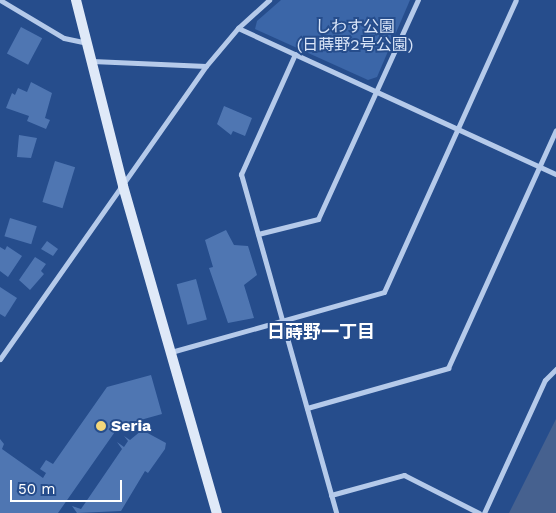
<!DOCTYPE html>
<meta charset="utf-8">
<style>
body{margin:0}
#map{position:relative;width:556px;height:513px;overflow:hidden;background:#264d8c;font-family:"Work Sans","Noto Sans JP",sans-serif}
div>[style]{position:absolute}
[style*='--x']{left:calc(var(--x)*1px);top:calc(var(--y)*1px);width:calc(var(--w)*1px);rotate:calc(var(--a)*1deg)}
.green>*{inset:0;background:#3b66a8}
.water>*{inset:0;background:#46618f}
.building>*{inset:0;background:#4f76b2;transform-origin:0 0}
.street>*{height:5px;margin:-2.5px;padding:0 2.5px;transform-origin:2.5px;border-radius:2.5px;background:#b5caea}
.secondary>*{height:10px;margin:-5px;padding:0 5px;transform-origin:5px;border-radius:5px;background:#dfe9f8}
.dots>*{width:14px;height:14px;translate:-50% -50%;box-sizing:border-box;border:2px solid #264d8c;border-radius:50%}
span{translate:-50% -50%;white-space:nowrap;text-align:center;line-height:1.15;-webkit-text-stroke:4px #264d8c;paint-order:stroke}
.park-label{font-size:16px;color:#d9e5f8}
.poi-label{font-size:16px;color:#fff;font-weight:700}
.left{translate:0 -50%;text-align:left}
.neighbourhood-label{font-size:18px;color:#fff;font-weight:700}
.scale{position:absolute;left:10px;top:480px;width:112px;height:22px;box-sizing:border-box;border:2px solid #fff;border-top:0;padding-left:6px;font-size:15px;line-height:18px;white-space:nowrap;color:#fff;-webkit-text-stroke:4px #264d8c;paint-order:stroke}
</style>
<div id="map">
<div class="green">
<div style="clip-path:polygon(281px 0,410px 0,377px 77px,368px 80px,255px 29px,257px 21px)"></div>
</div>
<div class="water">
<div style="clip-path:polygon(556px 419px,556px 513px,509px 513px)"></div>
</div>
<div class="building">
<div style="left:21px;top:27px;width:24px;height:30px;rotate:28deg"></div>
<div style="clip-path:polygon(31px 82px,52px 93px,45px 118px,50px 120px,46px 129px,27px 121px,29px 116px,6px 108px,12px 93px,15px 95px,18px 88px,27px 92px)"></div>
<div style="clip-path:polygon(224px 106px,252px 118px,245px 136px,233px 131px,231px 135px,217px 124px)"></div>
<div style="clip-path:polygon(19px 135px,37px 138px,31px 158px,17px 157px)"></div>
<div style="left:55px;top:161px;width:21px;height:43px;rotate:17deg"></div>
<div style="left:10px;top:218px;width:28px;height:19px;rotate:17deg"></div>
<div style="clip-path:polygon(226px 230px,234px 245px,248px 246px,257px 275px,244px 285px,254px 318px,228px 323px,209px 268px,213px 267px,205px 240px)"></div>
<div style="clip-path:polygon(47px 241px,58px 249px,53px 256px,41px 249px)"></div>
<div style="clip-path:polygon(7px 246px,22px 256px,8px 277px,0 271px,0 247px,5px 250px)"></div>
<div style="clip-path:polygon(35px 257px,46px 264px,41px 271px,44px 274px,30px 290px,19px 280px)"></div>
<div style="left:196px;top:279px;width:42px;height:20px;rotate:75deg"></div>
<div style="clip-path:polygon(0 287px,17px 298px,5px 317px,0 314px)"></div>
<div style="clip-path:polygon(151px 375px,162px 414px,119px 426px,58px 513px,0 513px,0 439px,4px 444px,2px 449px,43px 478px,46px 473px,40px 469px,46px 460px,53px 464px,107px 387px)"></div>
<div style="clip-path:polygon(142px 430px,166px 443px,165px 449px,148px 473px,145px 471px,121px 511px,77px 513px,72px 506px,81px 509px,122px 449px,117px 442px,124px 447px,128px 441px,124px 436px,130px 440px)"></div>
</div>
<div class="street">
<div style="--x:0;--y:0;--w:74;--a:30.7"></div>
<div style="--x:64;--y:38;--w:24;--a:12"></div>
<div style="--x:238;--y:28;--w:350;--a:24.7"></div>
<div style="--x:295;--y:54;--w:132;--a:114.2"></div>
<div style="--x:241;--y:174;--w:352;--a:74.3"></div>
<div style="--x:92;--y:61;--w:114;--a:2.5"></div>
<div style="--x:258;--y:234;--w:62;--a:-14"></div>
<div style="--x:318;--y:219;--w:241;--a:-65.5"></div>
<div style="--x:171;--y:352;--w:221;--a:-15.7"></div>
<div style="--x:384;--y:292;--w:320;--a:-65.7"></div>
<div style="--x:0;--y:359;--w:358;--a:-54.9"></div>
<div style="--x:206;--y:66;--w:50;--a:-49.9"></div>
<div style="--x:238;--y:28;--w:42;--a:-42.1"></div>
<div style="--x:307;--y:408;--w:147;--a:-15.8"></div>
<div style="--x:448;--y:368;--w:261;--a:-65.6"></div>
<div style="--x:331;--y:495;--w:76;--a:-15.3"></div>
<div style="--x:404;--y:475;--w:84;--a:26.9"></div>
<div style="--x:484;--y:513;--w:146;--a:-65.4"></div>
<div style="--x:545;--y:380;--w:16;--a:-45"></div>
</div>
<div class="secondary">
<div style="--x:76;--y:0;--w:192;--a:75.8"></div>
<div style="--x:123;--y:186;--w:340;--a:74"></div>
</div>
<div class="dots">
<div style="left:101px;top:426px;background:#f3d77a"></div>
</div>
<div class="park-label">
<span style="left:355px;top:36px">しわす公園<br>(日蒔野2号公園)</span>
</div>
<div class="poi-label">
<span class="left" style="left:111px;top:426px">Seria</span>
</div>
<div class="neighbourhood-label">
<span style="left:321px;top:332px">日蒔野一丁目</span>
</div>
<div class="scale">50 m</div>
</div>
